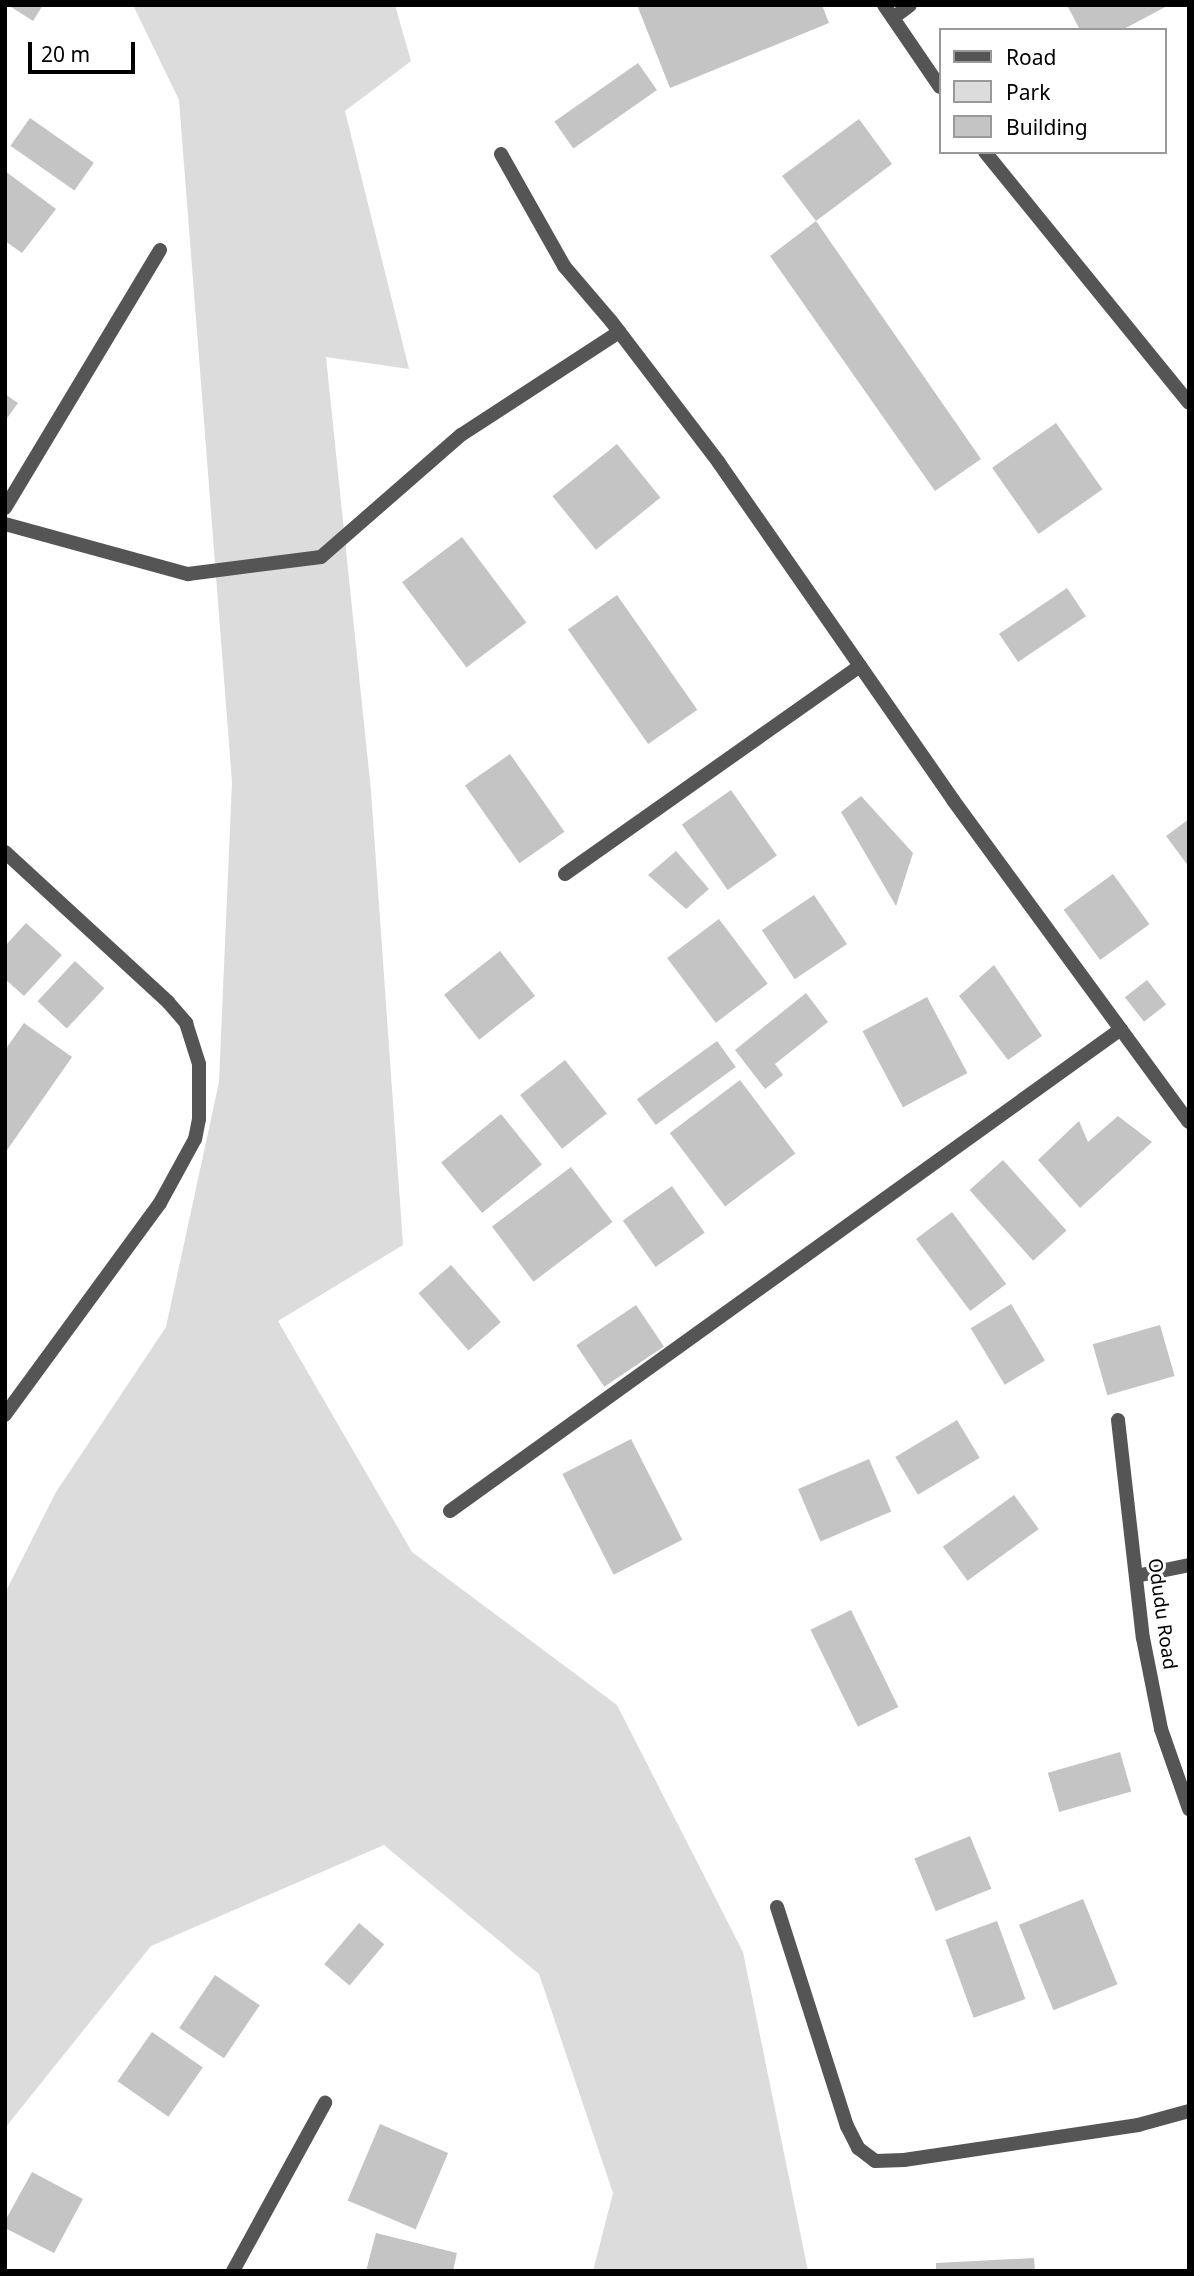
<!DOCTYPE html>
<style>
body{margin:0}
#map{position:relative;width:1194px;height:2276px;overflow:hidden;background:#fff;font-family:"Noto Sans",sans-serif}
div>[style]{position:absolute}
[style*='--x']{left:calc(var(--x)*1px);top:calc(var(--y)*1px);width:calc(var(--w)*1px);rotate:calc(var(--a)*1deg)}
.green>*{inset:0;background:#dcdcdc}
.building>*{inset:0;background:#c4c4c4;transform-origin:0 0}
.street>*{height:14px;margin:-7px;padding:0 7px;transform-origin:7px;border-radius:7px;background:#555}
span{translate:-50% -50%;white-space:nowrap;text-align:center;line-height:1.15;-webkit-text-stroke:6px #fff;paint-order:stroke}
.street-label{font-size:19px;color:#000}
.frame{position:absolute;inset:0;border:7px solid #000;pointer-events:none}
.legend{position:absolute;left:939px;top:28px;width:228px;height:126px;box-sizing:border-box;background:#fff;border:2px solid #999;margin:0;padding:9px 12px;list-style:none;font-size:21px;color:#000}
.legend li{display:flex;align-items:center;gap:14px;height:35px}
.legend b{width:35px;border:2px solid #999}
.scale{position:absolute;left:28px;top:42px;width:107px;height:32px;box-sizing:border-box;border:4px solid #000;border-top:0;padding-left:9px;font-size:21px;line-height:24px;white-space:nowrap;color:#000;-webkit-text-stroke:5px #fff;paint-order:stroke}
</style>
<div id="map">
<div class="green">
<div style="clip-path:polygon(133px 5px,395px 5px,411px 61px,345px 111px,409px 369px,326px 357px,371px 791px,403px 1245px,278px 1321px,412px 1552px,617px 1705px,743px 1952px,808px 2271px,593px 2271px,613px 2193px,539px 1974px,384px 1845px,151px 1946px,5px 2128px,5px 1593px,56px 1492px,166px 1327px,219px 1082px,232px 782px,179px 100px)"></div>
</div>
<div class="building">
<div style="clip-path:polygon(8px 5px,43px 5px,33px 21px)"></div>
<div style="clip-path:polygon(637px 5px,822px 5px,829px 23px,670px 88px)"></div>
<div style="clip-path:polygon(1067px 5px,1169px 5px,1122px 30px,1080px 30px)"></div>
<div style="left:638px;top:63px;width:33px;height:102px;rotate:55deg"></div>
<div style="left:30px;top:118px;width:78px;height:34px;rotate:35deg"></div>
<div style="clip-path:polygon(859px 119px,892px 164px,816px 221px,981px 459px,935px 491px,770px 256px,816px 221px,782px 176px)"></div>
<div style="clip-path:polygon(5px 171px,56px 209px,22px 253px,5px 241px)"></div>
<div style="clip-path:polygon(5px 394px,18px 403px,5px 421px)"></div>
<div style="left:1056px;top:423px;width:81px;height:78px;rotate:55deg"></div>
<div style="left:617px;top:444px;width:69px;height:83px;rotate:51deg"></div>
<div style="left:462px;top:537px;width:107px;height:75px;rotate:53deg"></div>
<div style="left:1067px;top:588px;width:34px;height:82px;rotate:56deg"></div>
<div style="left:617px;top:595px;width:140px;height:60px;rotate:55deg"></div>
<div style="left:510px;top:754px;width:95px;height:55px;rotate:55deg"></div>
<div style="left:731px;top:790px;width:80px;height:60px;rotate:55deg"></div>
<div style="clip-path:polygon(861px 796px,913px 853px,896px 906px,841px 812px)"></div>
<div style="clip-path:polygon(1189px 819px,1189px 867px,1166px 836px)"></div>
<div style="clip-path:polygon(676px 851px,709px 889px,686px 909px,648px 875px)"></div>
<div style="left:1113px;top:874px;width:62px;height:61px;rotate:54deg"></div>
<div style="left:814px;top:895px;width:59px;height:63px;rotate:56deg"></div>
<div style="left:719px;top:919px;width:81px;height:65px;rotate:53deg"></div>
<div style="clip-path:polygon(26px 923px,62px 955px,24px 996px,5px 979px,5px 946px)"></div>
<div style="left:500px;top:951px;width:57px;height:71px;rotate:52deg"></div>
<div style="left:75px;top:961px;width:40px;height:55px;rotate:43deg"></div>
<div style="clip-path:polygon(994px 965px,1042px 1036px,1008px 1060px,959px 996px)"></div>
<div style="left:1147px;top:980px;width:31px;height:28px;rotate:52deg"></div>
<div style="clip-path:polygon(806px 993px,828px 1022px,775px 1064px,783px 1075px,765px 1089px,735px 1050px)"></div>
<div style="left:927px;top:997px;width:86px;height:73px;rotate:62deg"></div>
<div style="clip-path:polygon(24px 1023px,72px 1057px,5px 1153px,5px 1050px)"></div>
<div style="left:717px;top:1041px;width:32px;height:99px;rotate:54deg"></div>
<div style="left:565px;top:1060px;width:68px;height:57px;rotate:52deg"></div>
<div style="left:740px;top:1080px;width:92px;height:88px;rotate:53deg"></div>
<div style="left:501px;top:1114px;width:65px;height:77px;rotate:51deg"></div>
<div style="clip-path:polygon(1118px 1116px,1152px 1142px,1080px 1208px,1038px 1160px,1079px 1121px,1088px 1142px)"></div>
<div style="left:1003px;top:1160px;width:95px;height:45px;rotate:48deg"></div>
<div style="left:571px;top:1167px;width:69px;height:99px;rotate:53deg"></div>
<div style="left:672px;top:1186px;width:57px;height:60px;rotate:55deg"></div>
<div style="left:952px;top:1212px;width:90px;height:45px;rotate:53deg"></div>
<div style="left:451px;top:1265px;width:76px;height:43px;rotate:49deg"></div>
<div style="left:1011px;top:1304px;width:66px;height:47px;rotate:59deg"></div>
<div style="left:636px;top:1305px;width:50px;height:72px;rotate:56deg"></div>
<div style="left:1160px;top:1325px;width:53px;height:70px;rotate:74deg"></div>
<div style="left:957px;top:1420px;width:44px;height:72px;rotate:59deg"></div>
<div style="left:631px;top:1439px;width:113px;height:77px;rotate:63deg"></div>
<div style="left:869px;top:1459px;width:57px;height:77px;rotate:67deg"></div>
<div style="left:1014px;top:1495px;width:42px;height:88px;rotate:54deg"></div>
<div style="left:851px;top:1610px;width:108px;height:45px;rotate:64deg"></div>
<div style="left:1120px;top:1752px;width:41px;height:75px;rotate:74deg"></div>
<div style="left:970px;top:1836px;width:57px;height:60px;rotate:68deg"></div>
<div style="left:1083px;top:1899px;width:92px;height:69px;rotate:68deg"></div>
<div style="left:997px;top:1921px;width:83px;height:55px;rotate:70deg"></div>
<div style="left:359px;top:1923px;width:33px;height:54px;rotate:40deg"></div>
<div style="left:215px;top:1975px;width:54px;height:64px;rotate:34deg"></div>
<div style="left:152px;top:2032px;width:62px;height:60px;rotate:35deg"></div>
<div style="left:380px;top:2124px;width:74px;height:83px;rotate:23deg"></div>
<div style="clip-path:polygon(32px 2172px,83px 2199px,54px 2253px,5px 2228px,5px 2221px)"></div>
<div style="clip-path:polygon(376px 2233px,457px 2253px,453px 2271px,366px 2271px)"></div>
<div style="clip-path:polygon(1034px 2258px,1035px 2271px,936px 2271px,936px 2263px)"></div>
</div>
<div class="street">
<div style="--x:884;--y:5;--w:99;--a:55.7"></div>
<div style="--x:893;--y:18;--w:21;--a:-37"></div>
<div style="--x:985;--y:152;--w:323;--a:50.9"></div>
<div style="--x:501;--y:154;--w:129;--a:60.6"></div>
<div style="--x:564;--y:266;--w:72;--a:49.5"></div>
<div style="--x:611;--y:321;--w:178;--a:52.7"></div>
<div style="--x:719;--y:463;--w:410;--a:55.2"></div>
<div style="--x:953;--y:800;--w:399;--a:53.8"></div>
<div style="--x:5;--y:508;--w:301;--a:-59"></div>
<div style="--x:5;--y:524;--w:190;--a:15.3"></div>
<div style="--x:188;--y:574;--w:134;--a:-7.3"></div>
<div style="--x:321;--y:557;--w:186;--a:-41.1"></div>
<div style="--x:461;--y:435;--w:189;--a:-33.1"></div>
<div style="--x:5;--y:852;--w:222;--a:42.6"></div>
<div style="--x:168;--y:1002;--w:28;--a:49"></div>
<div style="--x:186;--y:1023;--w:43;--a:72.4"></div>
<div style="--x:199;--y:1064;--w:55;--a:90"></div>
<div style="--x:199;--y:1119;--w:20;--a:101"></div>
<div style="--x:195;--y:1139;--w:73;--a:118.7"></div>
<div style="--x:160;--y:1203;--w:263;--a:126.2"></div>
<div style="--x:565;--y:874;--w:361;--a:-35.2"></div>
<div style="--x:1118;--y:1420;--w:219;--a:83.5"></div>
<div style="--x:1143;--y:1638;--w:93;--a:78.8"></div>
<div style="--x:1161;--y:1729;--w:85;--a:70.7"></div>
<div style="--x:450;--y:1511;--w:826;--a:-35.69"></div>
<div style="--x:1136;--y:1576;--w:54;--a:-11.7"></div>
<div style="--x:777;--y:1907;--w:230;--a:72.3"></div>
<div style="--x:847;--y:2126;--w:25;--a:63"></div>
<div style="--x:858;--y:2148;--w:21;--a:37"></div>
<div style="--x:875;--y:2161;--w:29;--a:-2"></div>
<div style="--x:904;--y:2160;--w:237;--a:-8.5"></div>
<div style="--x:1138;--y:2125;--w:53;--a:-15.4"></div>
<div style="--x:233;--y:2271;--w:192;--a:-61.3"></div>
</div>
<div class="street-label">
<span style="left:1162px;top:1614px;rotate:82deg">Odudu Road</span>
</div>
<div class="frame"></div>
<ul class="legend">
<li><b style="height:9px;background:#555"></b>Road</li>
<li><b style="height:19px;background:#dcdcdc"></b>Park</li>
<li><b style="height:19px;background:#c4c4c4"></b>Building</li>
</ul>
<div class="scale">20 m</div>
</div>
